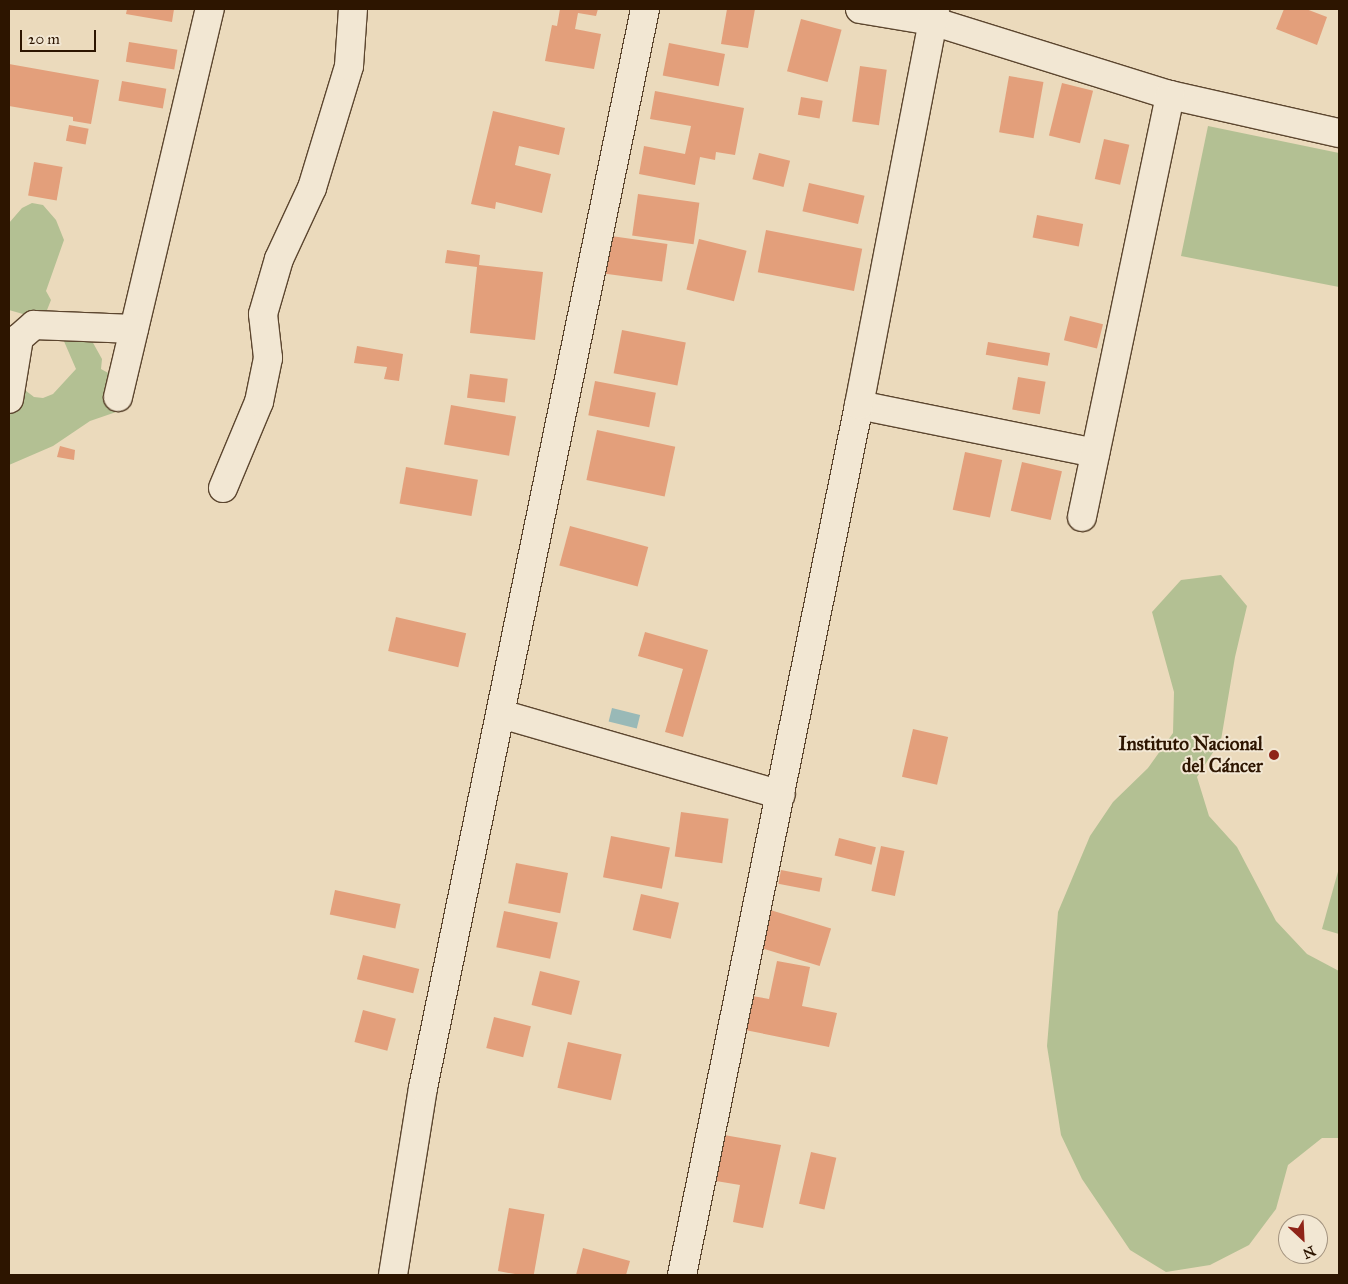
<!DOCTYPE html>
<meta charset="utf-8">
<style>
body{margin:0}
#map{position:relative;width:1348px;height:1284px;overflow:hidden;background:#ebdabc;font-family:"IM FELL Great Primer",serif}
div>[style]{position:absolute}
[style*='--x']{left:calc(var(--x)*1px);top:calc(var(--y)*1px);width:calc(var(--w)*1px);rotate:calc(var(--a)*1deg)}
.green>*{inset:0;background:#b3c093}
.water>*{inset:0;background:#99b9b7;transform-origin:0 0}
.building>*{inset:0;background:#e39f7b;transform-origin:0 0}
.roads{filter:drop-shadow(1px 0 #5c462f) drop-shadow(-1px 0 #5c462f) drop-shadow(0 1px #5c462f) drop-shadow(0 -1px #5c462f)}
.minor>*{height:28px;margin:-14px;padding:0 14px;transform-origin:14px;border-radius:14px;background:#f2e7d3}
.dots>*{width:14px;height:14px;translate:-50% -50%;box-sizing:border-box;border:2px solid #f2e7d3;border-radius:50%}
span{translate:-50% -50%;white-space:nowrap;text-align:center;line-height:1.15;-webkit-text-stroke:4px #f2e7d3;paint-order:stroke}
.poi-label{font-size:19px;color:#2d1500;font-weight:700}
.right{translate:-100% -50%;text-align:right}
.frame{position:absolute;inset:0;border:10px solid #2d1500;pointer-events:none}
.north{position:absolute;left:1278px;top:1214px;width:50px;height:50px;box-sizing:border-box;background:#f2e7d3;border:1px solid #a3937f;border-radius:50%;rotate:155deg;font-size:14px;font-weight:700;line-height:20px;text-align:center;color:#2d1500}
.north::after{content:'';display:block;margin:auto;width:18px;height:22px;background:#8f2418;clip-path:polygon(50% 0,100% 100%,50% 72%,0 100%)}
.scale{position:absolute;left:20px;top:30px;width:76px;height:22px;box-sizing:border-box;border:2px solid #2d1500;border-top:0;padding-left:6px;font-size:15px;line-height:18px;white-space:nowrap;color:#2d1500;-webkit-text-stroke:4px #f2e7d3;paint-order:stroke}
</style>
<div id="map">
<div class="green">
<div style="clip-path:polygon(1208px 126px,1339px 153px,1339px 287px,1181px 256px)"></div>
<div style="clip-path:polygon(32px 203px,43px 205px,56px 220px,64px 240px,46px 291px,51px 300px,47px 310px,37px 318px,9px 310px,9px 223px,22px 208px)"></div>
<div style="clip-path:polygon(63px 339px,92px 341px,102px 359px,101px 369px,110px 374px,127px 401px,122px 410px,90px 421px,53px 446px,9px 465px,9px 383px,17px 384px,34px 397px,43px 398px,53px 394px,76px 369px)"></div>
<div style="clip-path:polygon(1221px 575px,1247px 606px,1235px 657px,1221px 740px,1197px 777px,1209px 816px,1237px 847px,1276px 921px,1307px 954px,1339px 971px,1339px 1138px,1322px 1138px,1288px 1165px,1276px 1209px,1249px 1245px,1210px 1265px,1166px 1272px,1130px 1250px,1082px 1179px,1061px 1135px,1047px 1046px,1058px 912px,1090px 836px,1113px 802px,1148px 768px,1173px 733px,1174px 692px,1152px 612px,1181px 580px)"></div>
<div style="clip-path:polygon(1339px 868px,1339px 934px,1322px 929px)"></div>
</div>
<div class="water">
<div style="left:612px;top:708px;width:29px;height:14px;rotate:14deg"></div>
</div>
<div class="building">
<div style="clip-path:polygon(127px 9px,174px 9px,172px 22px,126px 14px)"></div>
<div style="clip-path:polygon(560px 9px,598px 9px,596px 16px,578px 13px,575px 29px,601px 34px,594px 69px,545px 61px,552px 25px,557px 26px)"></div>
<div style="clip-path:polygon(727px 9px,755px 9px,748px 48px,721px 44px)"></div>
<div style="clip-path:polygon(1284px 9px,1306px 9px,1327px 17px,1317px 45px,1276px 29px)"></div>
<div style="left:801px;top:19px;width:42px;height:54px;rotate:15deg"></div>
<div style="left:129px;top:42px;width:49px;height:20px;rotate:9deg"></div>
<div style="left:669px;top:43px;width:57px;height:33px;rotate:11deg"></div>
<div style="clip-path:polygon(9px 64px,99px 80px,91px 124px,73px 121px,73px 117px,9px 106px)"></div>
<div style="left:860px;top:66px;width:27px;height:56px;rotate:8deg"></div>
<div style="left:1009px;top:76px;width:35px;height:57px;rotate:10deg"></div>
<div style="left:122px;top:81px;width:45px;height:20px;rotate:10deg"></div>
<div style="left:1062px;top:83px;width:32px;height:54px;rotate:14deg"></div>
<div style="clip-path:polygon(655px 91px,744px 108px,735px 155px,716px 152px,715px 160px,700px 157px,695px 185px,639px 174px,644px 146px,685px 154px,691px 126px,650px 119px)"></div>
<div style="left:801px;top:97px;width:22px;height:18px;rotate:10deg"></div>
<div style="clip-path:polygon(493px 111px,565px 128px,559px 155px,519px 146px,515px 165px,551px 174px,542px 213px,496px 202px,495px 209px,471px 204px)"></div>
<div style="left:69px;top:125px;width:20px;height:16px;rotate:11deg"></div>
<div style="left:1104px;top:139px;width:26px;height:41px;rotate:13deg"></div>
<div style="left:759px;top:153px;width:32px;height:27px;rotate:14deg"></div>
<div style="left:34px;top:162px;width:29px;height:34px;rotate:10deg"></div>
<div style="left:809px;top:183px;width:57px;height:29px;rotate:13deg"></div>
<div style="left:638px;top:194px;width:62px;height:42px;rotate:8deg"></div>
<div style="left:1037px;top:215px;width:47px;height:23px;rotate:11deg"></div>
<div style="left:766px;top:230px;width:98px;height:43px;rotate:11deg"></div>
<div style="left:611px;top:236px;width:57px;height:38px;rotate:8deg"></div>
<div style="left:699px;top:239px;width:49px;height:52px;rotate:14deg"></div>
<div style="clip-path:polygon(447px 250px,480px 255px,479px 265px,543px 272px,535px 340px,470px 333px,477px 267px,445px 263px)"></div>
<div style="left:1070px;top:316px;width:34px;height:25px;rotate:14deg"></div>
<div style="left:622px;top:330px;width:65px;height:44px;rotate:11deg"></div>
<div style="left:988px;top:342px;width:63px;height:13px;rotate:10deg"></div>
<div style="clip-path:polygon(357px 346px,403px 354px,399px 381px,384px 379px,387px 367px,354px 363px)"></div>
<div style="left:470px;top:374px;width:38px;height:24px;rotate:7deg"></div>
<div style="left:1018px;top:377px;width:28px;height:33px;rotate:10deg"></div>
<div style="left:595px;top:381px;width:62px;height:35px;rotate:11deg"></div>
<div style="left:451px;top:405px;width:66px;height:40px;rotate:10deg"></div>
<div style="left:597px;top:430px;width:80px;height:51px;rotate:12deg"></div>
<div style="clip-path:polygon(60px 446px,75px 450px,74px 460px,57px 457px)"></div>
<div style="left:965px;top:452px;width:38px;height:59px;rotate:12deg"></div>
<div style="left:1022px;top:462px;width:41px;height:50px;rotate:13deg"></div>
<div style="left:406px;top:467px;width:73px;height:37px;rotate:10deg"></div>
<div style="left:570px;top:526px;width:81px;height:41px;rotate:15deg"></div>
<div style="left:396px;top:617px;width:72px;height:35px;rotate:13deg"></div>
<div style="clip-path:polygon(645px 632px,708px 650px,683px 737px,665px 732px,683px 669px,638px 656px)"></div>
<div style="left:913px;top:729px;width:36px;height:49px;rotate:13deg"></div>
<div style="left:681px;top:812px;width:48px;height:45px;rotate:8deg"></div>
<div style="left:611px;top:836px;width:60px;height:42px;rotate:11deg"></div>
<div style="left:839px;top:838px;width:38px;height:18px;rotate:14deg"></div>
<div style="left:881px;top:846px;width:24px;height:46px;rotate:12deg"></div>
<div style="left:516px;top:863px;width:53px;height:41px;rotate:11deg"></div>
<div style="left:781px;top:870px;width:42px;height:14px;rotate:11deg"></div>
<div style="left:335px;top:890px;width:67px;height:25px;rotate:12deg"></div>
<div style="left:641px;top:894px;width:39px;height:37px;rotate:13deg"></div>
<div style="left:767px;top:909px;width:67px;height:39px;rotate:17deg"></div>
<div style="left:504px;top:911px;width:55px;height:37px;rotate:12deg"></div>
<div style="left:363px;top:955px;width:58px;height:25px;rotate:14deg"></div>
<div style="clip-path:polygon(777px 961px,810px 967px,802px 1006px,837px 1013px,829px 1047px,745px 1030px,752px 996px,769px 999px)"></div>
<div style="left:540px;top:971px;width:41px;height:35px;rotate:14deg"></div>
<div style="left:363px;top:1010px;width:34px;height:33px;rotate:15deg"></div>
<div style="left:494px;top:1017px;width:38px;height:32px;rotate:14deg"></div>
<div style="left:568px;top:1042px;width:55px;height:47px;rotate:13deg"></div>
<div style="clip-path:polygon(724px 1135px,781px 1145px,763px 1228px,733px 1222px,740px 1185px,716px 1181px)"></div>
<div style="left:811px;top:1152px;width:26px;height:53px;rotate:13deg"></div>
<div style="left:509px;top:1208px;width:36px;height:64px;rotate:10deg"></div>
<div style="clip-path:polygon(583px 1248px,630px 1261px,626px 1275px,576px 1275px)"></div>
</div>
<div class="roads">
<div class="minor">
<div style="--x:860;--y:9;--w:73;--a:9.5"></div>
<div style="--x:932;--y:21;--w:249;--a:17.3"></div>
<div style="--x:1170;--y:95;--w:173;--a:12.7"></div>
<div style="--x:118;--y:397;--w:399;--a:-76.7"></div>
<div style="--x:9;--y:399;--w:62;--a:-80.7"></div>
<div style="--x:19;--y:338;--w:20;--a:-41"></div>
<div style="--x:34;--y:325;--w:100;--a:2.3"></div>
<div style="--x:859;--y:405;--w:241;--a:11.5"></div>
<div style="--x:223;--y:488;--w:93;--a:-67.3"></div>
<div style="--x:259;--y:402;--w:45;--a:-78.4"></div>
<div style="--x:268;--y:358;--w:44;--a:-96.5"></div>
<div style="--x:263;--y:314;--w:57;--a:-73.8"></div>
<div style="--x:279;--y:259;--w:78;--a:-65.1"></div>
<div style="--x:312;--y:188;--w:127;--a:-73.1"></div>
<div style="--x:349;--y:66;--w:57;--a:-86"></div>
<div style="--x:1082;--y:517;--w:431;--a:-78.2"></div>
<div style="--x:501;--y:714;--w:291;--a:16.1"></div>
<div style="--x:393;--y:1275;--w:189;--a:-80.9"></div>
<div style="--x:423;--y:1088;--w:1102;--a:-78.37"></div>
<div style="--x:682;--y:1275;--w:888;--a:-78.5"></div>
<div style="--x:859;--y:405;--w:403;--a:-79.1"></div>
</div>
</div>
<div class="dots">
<div style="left:1274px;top:755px;background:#8f2418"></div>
</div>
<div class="poi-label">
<span class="right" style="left:1263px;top:755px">Instituto Nacional<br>del Cáncer</span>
</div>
<div class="frame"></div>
<div class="north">N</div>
<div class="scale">20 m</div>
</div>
